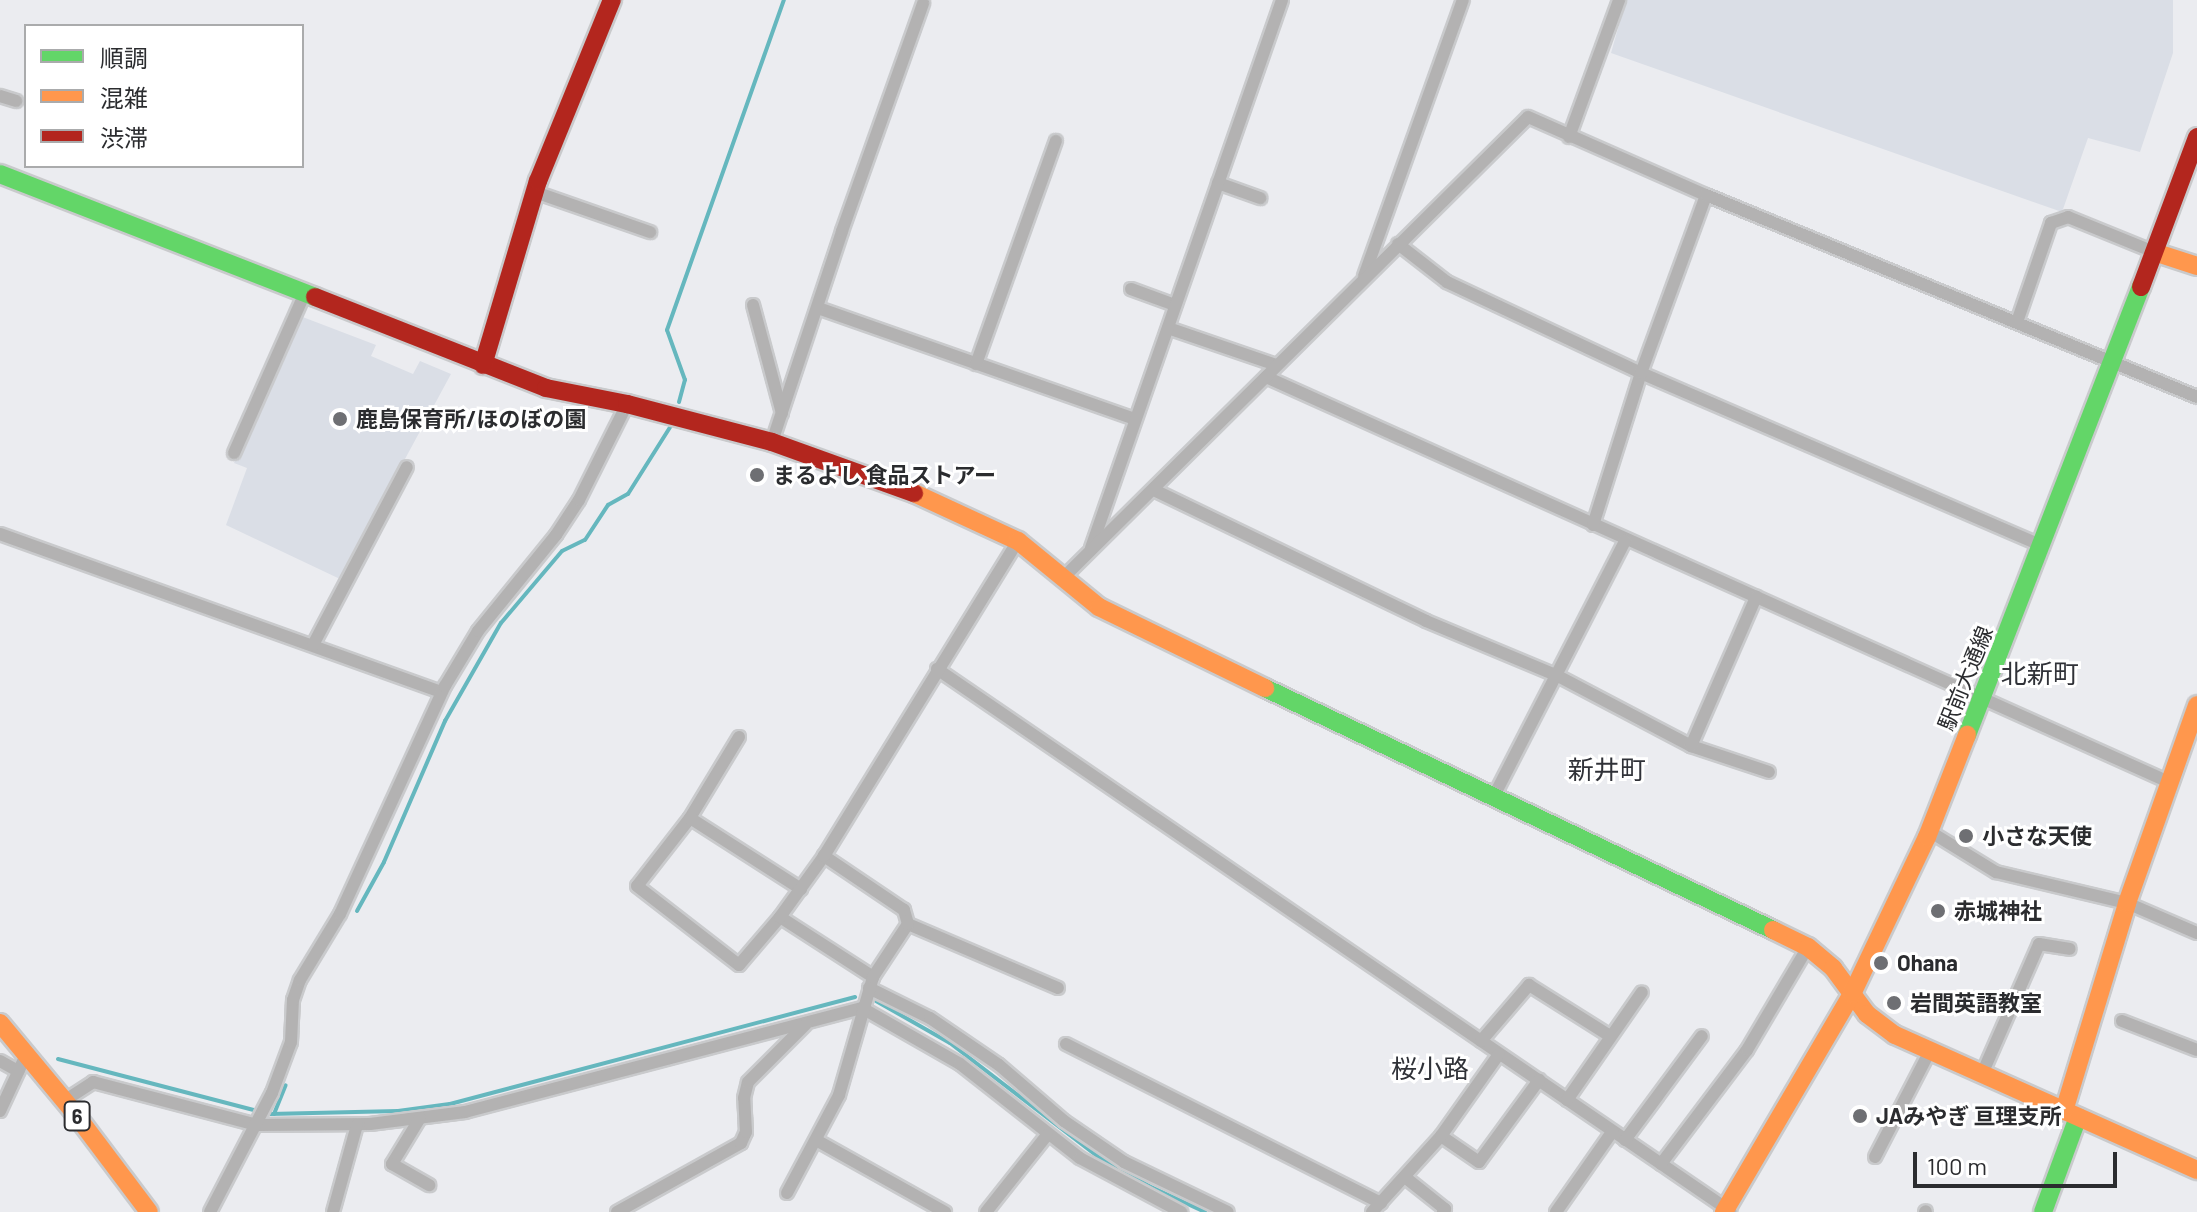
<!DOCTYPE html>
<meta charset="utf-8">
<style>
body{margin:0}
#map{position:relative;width:2197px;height:1212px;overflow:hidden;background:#ebecf0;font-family:Barlow,"Noto Sans JP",sans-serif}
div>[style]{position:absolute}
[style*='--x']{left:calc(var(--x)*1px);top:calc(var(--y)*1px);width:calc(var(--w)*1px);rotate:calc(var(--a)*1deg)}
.built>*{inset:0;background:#dadee6}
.stream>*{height:4px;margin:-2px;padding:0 2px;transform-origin:2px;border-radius:2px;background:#65b7be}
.roads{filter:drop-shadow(2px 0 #c9cacc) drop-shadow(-2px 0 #c9cacc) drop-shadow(0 2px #c9cacc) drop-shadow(0 -2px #c9cacc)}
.street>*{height:12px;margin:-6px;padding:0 6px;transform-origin:6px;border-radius:6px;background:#b3b2b2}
.fast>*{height:18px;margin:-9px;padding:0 9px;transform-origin:9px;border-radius:9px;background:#63d668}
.slow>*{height:18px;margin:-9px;padding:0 9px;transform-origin:9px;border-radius:9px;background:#ff974d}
.jam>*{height:18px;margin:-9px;padding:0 9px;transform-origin:9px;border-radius:9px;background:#b3261e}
.dots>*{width:22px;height:22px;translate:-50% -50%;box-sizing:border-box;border:4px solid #fff;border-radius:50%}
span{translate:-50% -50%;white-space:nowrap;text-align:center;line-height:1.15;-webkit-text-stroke:6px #fff;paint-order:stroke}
.shield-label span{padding:2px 6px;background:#fff;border:2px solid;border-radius:6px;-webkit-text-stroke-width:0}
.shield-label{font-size:20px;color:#2b2c2f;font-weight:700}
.poi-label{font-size:22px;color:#2b2c2f;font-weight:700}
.left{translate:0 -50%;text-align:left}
.street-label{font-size:22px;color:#2b2c2f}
.quarter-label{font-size:26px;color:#303238}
.legend{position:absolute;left:24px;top:24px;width:280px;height:144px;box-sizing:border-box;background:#fff;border:2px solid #aaabac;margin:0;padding:10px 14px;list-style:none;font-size:24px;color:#2b2c2f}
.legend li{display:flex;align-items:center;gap:16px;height:40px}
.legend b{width:40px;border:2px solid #aaabac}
.scale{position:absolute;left:1913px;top:1152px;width:204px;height:36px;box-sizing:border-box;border:4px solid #2b2c2f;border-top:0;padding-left:10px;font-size:24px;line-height:28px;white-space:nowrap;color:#2b2c2f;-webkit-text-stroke:6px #fff;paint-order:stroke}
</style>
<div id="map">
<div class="built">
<div style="clip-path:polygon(1626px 0,2173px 0,2173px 53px,2140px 152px,2088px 138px,2062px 212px,1611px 53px)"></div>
<div style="clip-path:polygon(300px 316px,376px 345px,371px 356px,413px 374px,420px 361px,451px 374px,340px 579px,226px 525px,247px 468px,234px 463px)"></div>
</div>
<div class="stream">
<div style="--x:679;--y:402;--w:23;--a:-75"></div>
<div style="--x:685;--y:380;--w:53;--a:-109.8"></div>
<div style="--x:667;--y:330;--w:350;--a:-70.5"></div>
<div style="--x:357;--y:911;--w:56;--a:-61.1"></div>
<div style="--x:384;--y:862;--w:154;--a:-66.6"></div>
<div style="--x:445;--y:721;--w:113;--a:-60.3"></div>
<div style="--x:501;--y:623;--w:94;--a:-49.7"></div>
<div style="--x:562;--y:551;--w:25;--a:-26"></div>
<div style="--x:585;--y:540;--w:42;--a:-56.7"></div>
<div style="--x:608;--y:505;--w:23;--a:-29"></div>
<div style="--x:628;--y:494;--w:83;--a:-57.8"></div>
<div style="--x:876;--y:1001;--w:85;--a:29.6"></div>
<div style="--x:950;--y:1043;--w:185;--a:37.5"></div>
<div style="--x:1097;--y:1156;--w:60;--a:30"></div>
<div style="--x:1149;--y:1186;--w:62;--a:24.9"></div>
<div style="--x:58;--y:1059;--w:206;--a:14.6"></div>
<div style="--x:270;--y:1114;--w:128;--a:-1.3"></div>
<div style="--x:398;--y:1111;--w:52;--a:-7.7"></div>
<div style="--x:450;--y:1104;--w:419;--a:-14.8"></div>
<div style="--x:274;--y:1114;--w:31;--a:-68"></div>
</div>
<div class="roads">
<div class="street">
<div style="--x:0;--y:96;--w:17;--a:17"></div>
<div style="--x:1569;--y:137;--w:146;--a:-69.9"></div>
<div style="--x:1218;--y:183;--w:45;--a:19.7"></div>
<div style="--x:535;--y:192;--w:122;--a:19.2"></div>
<div style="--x:1398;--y:244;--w:62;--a:37.8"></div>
<div style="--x:1447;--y:282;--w:214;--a:25.1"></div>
<div style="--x:1641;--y:373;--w:437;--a:23.3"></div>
<div style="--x:1364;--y:276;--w:293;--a:-70.3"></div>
<div style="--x:1131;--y:289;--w:47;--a:20"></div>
<div style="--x:753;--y:305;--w:112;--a:75"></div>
<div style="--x:818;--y:308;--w:336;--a:19.3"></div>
<div style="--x:2017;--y:322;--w:105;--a:-71"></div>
<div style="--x:2051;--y:223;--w:18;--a:-19"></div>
<div style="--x:2068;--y:217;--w:93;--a:22.1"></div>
<div style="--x:1168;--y:328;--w:114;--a:18.9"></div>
<div style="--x:976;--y:364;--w:237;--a:-70.3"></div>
<div style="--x:1266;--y:377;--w:990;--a:24.16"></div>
<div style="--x:772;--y:442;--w:222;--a:-71.6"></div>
<div style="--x:842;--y:231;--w:242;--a:-70.4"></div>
<div style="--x:234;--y:453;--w:173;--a:-66.1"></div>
<div style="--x:1154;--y:490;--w:302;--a:25.7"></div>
<div style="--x:1426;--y:621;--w:141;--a:22.6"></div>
<div style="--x:1556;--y:675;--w:153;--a:27.7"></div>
<div style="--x:1691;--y:746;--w:82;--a:18.4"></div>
<div style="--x:1593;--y:525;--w:159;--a:-72.5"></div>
<div style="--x:1641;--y:373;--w:189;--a:-69.9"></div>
<div style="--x:0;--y:534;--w:469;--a:19.7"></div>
<div style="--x:1091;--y:548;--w:580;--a:-70.78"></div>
<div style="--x:1064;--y:577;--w:653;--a:-44.75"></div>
<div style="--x:1528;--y:117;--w:194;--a:23.7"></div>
<div style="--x:1706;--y:195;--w:531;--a:22.36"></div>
<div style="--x:313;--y:645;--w:201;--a:-62.2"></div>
<div style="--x:937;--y:669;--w:961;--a:34.35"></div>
<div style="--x:739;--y:737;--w:95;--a:121.2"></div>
<div style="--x:690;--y:818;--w:86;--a:127.9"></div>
<div style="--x:637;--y:886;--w:129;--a:37.8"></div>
<div style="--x:739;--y:965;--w:63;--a:-49.5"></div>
<div style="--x:780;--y:917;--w:111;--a:32.8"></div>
<div style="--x:1691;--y:746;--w:163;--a:-66.4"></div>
<div style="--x:1493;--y:798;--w:289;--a:-62.8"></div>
<div style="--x:690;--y:818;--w:132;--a:32.6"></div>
<div style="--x:1929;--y:831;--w:79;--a:31.5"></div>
<div style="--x:1996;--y:872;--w:135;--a:13.3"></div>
<div style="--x:2127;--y:903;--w:76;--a:23.2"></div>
<div style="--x:780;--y:917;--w:75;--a:-54.2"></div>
<div style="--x:908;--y:924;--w:163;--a:23.1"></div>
<div style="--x:869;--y:988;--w:68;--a:26.2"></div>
<div style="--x:930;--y:1018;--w:83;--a:34.3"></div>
<div style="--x:999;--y:1065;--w:86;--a:40.7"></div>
<div style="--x:1064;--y:1121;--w:73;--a:34.3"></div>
<div style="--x:1124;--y:1162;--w:115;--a:25.7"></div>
<div style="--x:2122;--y:1021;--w:80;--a:21.1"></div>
<div style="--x:1481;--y:1041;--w:74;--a:-49.4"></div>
<div style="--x:1529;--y:985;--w:96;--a:32.2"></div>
<div style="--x:1066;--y:1044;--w:353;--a:26.8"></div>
<div style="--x:0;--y:1061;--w:21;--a:29"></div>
<div style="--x:1982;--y:1074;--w:142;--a:-66.3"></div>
<div style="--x:2039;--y:944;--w:31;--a:9"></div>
<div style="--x:1567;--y:1100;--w:131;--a:-55.2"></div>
<div style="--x:64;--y:1101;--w:35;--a:-33"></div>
<div style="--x:93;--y:1082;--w:170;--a:14.7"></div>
<div style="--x:257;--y:1125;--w:113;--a:-0.5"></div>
<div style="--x:370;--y:1124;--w:96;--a:-7.2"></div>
<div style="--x:465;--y:1112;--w:410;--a:-14.7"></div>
<div style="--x:862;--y:1008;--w:113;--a:29.7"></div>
<div style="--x:960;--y:1064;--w:152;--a:38.1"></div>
<div style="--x:1080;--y:1158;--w:115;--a:28.1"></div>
<div style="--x:0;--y:1111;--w:62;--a:-65.1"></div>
<div style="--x:420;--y:1118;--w:54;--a:121.3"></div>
<div style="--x:392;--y:1164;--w:43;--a:29.6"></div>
<div style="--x:1441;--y:1136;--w:46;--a:34.4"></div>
<div style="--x:1479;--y:1162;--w:102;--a:-53.8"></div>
<div style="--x:816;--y:1140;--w:148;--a:29.2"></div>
<div style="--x:1625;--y:1140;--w:129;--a:-53.5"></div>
<div style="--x:1875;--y:1157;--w:119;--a:-62.6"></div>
<div style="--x:1661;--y:1164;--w:143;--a:-53"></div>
<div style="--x:1747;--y:1050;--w:120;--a:-59.4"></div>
<div style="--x:1406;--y:1178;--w:50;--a:38.5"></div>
<div style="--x:1445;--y:1209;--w:4;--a:124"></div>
<div style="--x:787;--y:1193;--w:111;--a:-62"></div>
<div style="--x:839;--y:1095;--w:123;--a:-73.9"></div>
<div style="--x:873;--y:977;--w:64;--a:-56.6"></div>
<div style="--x:908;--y:924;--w:15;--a:-106"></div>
<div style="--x:904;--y:910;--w:97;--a:-146"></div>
<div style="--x:824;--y:856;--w:370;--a:-58.4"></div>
<div style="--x:210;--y:1212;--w:134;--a:-62.5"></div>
<div style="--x:272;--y:1093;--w:54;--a:-69.6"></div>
<div style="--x:291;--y:1042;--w:42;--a:-87.3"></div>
<div style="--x:293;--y:1000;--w:21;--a:-71"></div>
<div style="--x:300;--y:980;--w:77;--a:-58.8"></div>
<div style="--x:340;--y:914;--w:251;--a:-65.3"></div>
<div style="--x:445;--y:686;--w:64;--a:-59"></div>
<div style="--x:478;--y:631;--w:124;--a:-50.9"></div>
<div style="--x:556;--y:535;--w:42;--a:-56.7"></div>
<div style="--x:579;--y:500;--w:107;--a:-63.4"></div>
<div style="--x:333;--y:1212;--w:90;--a:-74.6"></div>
<div style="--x:617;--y:1212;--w:142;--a:-29.1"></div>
<div style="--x:741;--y:1143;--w:12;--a:-66"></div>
<div style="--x:746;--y:1132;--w:34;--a:-93"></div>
<div style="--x:744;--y:1098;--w:16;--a:-76"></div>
<div style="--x:748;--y:1082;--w:81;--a:-45"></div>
<div style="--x:986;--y:1212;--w:98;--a:-51.6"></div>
<div style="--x:1372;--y:1212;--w:103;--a:-47.8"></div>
<div style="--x:1441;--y:1136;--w:100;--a:-54.7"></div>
<div style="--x:1556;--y:1212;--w:98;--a:-55"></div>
<div style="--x:1925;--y:1212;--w:1;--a:-45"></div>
</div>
<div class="fast">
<div style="--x:0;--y:174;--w:338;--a:21.3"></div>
<div style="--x:1265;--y:688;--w:563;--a:25.47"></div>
<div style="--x:1967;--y:735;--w:481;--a:-68.8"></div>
<div style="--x:2043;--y:1212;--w:101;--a:-69.8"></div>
</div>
<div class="slow">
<div style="--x:2154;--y:252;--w:45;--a:18"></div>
<div style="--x:914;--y:493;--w:115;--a:24.8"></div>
<div style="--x:1018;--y:541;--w:104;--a:39.2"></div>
<div style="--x:1099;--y:607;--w:185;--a:26"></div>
<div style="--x:1773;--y:930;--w:39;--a:26"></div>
<div style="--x:1808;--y:947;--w:33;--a:40"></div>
<div style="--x:1833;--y:968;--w:57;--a:53.5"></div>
<div style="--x:1867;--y:1014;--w:35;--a:37"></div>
<div style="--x:1895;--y:1035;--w:331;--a:24.1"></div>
<div style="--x:0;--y:1023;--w:114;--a:50.3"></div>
<div style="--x:73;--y:1111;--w:126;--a:53"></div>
<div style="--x:2064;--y:1111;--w:217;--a:-73.1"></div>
<div style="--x:2127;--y:903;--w:210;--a:-70.5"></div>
<div style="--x:1724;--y:1212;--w:253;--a:-59.6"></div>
<div style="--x:1852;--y:994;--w:174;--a:-64.5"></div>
<div style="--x:1927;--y:837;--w:110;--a:-68.6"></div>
</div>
<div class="jam">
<div style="--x:2141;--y:287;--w:160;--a:-69.5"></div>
<div style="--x:315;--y:297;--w:248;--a:21.5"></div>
<div style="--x:546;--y:388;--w:83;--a:11.2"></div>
<div style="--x:627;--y:404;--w:150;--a:14.7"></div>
<div style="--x:772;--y:442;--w:151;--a:19.8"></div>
<div style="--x:483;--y:365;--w:192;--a:-73.4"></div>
<div style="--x:538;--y:181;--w:196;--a:-67.8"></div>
</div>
</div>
<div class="dots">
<div style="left:340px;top:419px;background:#6e6f73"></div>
<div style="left:757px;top:475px;background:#6e6f73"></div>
<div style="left:1966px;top:836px;background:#6e6f73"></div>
<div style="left:1938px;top:911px;background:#6e6f73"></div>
<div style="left:1881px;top:963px;background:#6e6f73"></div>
<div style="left:1894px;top:1003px;background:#6e6f73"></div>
<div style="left:1860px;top:1116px;background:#6e6f73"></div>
</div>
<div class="shield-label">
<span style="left:77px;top:1116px">6</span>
</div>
<div class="poi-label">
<span class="left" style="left:356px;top:419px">鹿島保育所/ほのぼの園</span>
<span class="left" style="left:773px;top:475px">まるよし 食品ストアー</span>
<span class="left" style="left:1982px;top:836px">小さな天使</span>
<span class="left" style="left:1954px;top:911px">赤城神社</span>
<span class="left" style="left:1897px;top:963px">Ohana</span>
<span class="left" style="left:1910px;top:1003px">岩間英語教室</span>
<span class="left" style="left:1876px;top:1116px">JAみやぎ 亘理支所</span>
</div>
<div class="street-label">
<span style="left:1965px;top:678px;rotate:-68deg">駅前大通線</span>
</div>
<div class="quarter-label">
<span style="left:2040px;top:673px">北新町</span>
<span style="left:1607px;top:769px">新井町</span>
<span style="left:1430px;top:1068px">桜小路</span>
</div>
<ul class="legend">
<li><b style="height:10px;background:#63d668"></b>順調</li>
<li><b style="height:10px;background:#ff974d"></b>混雑</li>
<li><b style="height:10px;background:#b3261e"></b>渋滞</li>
</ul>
<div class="scale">100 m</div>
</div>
